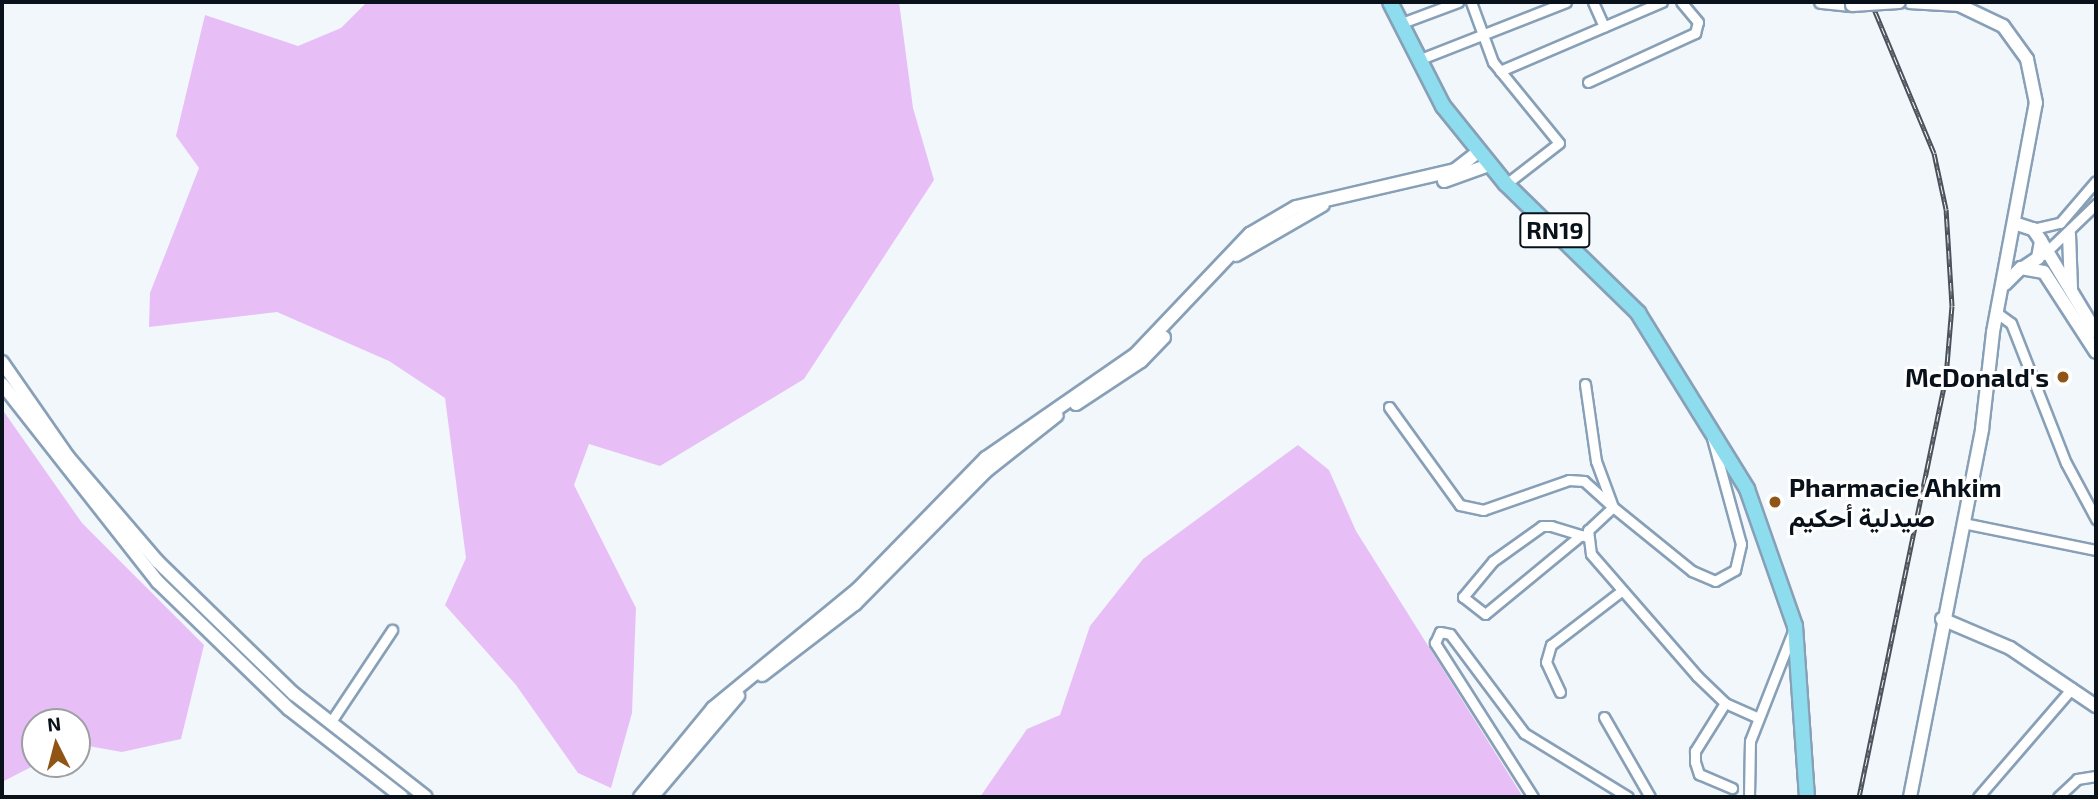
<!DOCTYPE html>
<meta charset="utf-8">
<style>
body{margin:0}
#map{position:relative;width:2098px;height:799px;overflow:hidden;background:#f2f7fc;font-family:"Exo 2",Vazirmatn,sans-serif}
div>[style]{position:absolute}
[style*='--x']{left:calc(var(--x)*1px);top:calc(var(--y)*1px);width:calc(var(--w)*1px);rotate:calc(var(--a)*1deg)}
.green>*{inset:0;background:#e8bef6}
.roads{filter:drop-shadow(2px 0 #88a0b7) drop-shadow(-2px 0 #88a0b7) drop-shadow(0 2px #88a0b7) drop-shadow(0 -2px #88a0b7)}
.street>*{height:9px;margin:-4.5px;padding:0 4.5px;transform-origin:4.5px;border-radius:4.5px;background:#fff}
.secondary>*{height:12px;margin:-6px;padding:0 6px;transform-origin:6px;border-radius:6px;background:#fff}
.primary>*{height:14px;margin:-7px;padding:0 7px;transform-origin:7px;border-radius:7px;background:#8dddee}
.rail>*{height:5px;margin-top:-2.5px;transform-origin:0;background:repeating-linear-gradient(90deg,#fff 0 8px,#4a5159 0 16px);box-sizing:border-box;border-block:2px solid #4a5159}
.bridges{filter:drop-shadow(2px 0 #88a0b7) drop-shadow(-2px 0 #88a0b7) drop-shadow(0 2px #88a0b7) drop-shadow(0 -2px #88a0b7)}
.secondary-bridge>*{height:12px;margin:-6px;padding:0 6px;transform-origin:6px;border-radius:6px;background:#fff}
.dots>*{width:19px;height:19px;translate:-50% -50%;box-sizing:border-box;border:4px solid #fff;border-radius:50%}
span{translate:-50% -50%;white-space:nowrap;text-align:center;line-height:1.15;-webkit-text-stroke:6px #fff;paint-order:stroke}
.shield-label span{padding:2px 5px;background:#fff;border:2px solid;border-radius:5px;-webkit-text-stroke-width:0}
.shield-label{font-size:24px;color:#09121a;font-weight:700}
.poi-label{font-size:26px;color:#09121a;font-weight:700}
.right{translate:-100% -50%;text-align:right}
.left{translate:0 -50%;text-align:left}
.frame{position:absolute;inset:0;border:4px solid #09121a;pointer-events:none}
.north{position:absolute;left:21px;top:708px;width:70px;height:70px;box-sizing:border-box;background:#fff;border:2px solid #9da0a3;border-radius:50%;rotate:354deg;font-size:19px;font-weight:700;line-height:28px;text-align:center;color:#09121a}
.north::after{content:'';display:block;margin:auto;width:24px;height:32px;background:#905514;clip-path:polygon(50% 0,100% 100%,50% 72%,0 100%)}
</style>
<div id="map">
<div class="green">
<div style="clip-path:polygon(367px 2px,899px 2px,913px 108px,934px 180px,804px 379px,660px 466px,589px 444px,574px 485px,636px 608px,632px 713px,611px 788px,578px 773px,516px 685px,445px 605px,466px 558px,445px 398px,389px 361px,277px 312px,149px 327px,150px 293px,199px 168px,176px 136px,205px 15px,298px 46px,341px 28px)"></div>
<div style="clip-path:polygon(2px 409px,82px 523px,204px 645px,181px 739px,122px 752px,77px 744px,77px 722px,35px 722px,37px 764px,2px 782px)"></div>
<div style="clip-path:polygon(1298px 445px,1329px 470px,1356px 531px,1523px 797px,980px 797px,1027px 729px,1060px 715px,1090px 626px,1143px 559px)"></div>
</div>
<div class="roads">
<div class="street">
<div style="--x:1471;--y:2;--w:64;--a:69.9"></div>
<div style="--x:1493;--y:62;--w:104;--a:50.8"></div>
<div style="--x:1559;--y:143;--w:67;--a:142.3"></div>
<div style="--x:1593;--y:2;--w:27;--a:66"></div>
<div style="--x:1399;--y:24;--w:63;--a:-20.4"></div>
<div style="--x:1418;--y:60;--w:159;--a:-21.4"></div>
<div style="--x:1500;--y:71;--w:176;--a:-23.1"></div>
<div style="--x:1588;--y:82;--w:118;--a:-24.6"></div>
<div style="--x:1695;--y:33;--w:11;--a:-75"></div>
<div style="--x:1698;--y:22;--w:26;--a:-130"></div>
<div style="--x:2033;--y:229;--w:28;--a:-13"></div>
<div style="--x:2060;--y:223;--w:55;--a:-49.4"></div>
<div style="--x:2043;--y:255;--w:74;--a:-43.9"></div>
<div style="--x:1997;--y:313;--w:17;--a:36"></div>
<div style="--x:2011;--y:323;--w:150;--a:68.6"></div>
<div style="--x:2066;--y:463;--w:64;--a:61.8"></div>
<div style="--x:1585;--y:384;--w:78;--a:81.9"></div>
<div style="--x:1596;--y:461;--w:49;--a:69.7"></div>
<div style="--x:1613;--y:507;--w:102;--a:39"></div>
<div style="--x:1692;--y:571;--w:25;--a:23"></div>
<div style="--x:1715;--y:581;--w:23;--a:-29"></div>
<div style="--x:1735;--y:570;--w:27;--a:-77"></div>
<div style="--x:1741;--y:544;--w:110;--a:-105.3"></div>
<div style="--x:1389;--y:407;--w:121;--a:54.1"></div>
<div style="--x:1460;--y:505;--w:24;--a:12"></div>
<div style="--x:1483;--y:510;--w:91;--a:-19.2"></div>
<div style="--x:1569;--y:480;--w:15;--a:4"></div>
<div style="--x:1584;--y:481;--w:39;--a:42"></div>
<div style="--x:1613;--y:507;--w:34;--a:137"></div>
<div style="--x:1588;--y:530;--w:24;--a:83"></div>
<div style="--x:1591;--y:554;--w:162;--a:49"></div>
<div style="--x:1697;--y:676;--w:39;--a:44"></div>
<div style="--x:1725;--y:703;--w:36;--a:24"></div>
<div style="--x:1963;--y:523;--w:136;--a:11.5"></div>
<div style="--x:1581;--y:535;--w:124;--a:140.5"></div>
<div style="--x:1485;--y:614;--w:28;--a:-142"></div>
<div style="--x:1463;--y:597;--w:47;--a:-50.2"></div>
<div style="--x:1493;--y:561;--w:60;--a:-35.5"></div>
<div style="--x:1542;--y:526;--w:9;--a:0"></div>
<div style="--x:1551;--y:526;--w:37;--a:17"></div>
<div style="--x:1560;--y:692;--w:33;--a:-115"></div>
<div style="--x:1546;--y:662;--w:18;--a:-74"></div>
<div style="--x:1551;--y:645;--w:87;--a:-37.5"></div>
<div style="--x:1725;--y:703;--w:57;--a:122"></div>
<div style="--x:1695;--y:751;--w:11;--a:90"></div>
<div style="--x:1695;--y:762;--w:13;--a:72"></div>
<div style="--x:1699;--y:774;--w:36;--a:23"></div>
<div style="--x:1604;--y:717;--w:92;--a:60.1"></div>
<div style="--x:330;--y:723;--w:112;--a:-56.3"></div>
<div style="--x:1533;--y:797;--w:183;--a:-122.5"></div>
<div style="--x:1435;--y:643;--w:12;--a:-66"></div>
<div style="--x:1440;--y:632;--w:10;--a:11"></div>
<div style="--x:1450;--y:634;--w:124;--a:53.2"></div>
<div style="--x:1524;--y:733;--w:122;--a:31.6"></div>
<div style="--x:1749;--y:797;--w:56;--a:-89"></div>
<div style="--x:1750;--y:741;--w:120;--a:-68.6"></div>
<div style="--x:1978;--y:797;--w:144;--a:-49.2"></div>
<div style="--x:2058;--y:797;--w:26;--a:-43"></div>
<div style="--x:2077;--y:779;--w:19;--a:-9"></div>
</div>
<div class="secondary">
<div style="--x:1821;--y:2;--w:31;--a:6"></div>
<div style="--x:1444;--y:181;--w:48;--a:-19.6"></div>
<div style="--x:2014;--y:223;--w:20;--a:18"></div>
<div style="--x:2033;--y:229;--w:14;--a:56"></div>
<div style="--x:2041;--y:241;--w:17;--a:100"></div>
<div style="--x:2038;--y:258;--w:18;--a:146"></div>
<div style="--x:2069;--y:234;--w:55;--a:87.9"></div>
<div style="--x:2041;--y:241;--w:106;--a:58.9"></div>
<div style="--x:1236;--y:255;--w:100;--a:-29.9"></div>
<div style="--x:2005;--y:284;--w:23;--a:-45"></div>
<div style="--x:2021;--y:268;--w:23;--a:10"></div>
<div style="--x:2044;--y:272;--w:95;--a:57"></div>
<div style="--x:2;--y:362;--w:116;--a:55.2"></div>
<div style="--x:68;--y:457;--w:137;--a:49.4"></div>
<div style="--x:157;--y:561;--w:191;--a:44.2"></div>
<div style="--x:294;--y:694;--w:167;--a:38"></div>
<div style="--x:2;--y:384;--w:252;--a:51.8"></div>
<div style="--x:158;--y:582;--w:182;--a:44.1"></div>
<div style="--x:289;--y:709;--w:143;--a:37.9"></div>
<div style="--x:1076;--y:404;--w:78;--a:-33.5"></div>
<div style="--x:1141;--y:361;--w:33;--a:-46"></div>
<div style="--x:1942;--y:619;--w:74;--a:23.1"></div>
<div style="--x:2010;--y:648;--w:104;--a:34"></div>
<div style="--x:762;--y:675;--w:117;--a:-37.4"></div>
<div style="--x:855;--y:604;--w:187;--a:-45.4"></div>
<div style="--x:986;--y:471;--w:90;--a:-38.3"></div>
<div style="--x:640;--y:797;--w:115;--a:-50.6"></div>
<div style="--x:713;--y:708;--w:188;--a:-39.4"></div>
<div style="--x:858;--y:589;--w:183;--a:-45.7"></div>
<div style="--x:986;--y:458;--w:181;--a:-34.7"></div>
<div style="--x:1135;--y:355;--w:167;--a:-46.5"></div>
<div style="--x:1250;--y:234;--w:53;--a:-30.4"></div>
<div style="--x:1296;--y:207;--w:163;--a:-13.1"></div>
<div style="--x:1455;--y:170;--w:29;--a:-38"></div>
<div style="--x:652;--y:797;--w:133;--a:-49.6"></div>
<div style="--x:1910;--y:797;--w:375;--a:-78.9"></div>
<div style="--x:1982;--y:429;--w:98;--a:-83.5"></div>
<div style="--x:1993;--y:332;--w:233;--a:-79.4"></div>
<div style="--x:2036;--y:103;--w:45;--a:-101.6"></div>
<div style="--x:2027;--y:59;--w:41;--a:-126"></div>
<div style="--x:2003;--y:26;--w:49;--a:-154.5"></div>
<div style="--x:1959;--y:5;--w:49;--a:-176.5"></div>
</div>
<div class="primary">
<div style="--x:1390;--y:2;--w:117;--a:63"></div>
<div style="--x:1443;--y:106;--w:100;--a:51.1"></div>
<div style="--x:1506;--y:184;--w:185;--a:44.3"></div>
<div style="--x:1638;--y:313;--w:207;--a:58.2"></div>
<div style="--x:1747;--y:489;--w:145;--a:70.7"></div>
<div style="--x:1795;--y:626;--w:171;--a:86"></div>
</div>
</div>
<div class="rail">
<div style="--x:1859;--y:797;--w:429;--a:-78.3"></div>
<div style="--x:1946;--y:377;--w:71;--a:-85.2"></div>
<div style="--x:1952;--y:306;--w:97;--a:-93.5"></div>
<div style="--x:1946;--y:209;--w:57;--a:-102.1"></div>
<div style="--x:1934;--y:153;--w:164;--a:-112.6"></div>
</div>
<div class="bridges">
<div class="secondary-bridge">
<div style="--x:1852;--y:5;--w:47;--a:-3.7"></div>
</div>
</div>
<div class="dots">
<div style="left:2063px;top:377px;background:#905514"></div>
<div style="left:1775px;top:502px;background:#905514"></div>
</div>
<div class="shield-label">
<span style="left:1555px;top:230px">RN19</span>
</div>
<div class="poi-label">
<span class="right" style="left:2049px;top:377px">McDonald's</span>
<span class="left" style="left:1789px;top:502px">Pharmacie Ahkim<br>صيدلية أحكيم</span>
</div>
<div class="frame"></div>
<div class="north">N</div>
</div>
